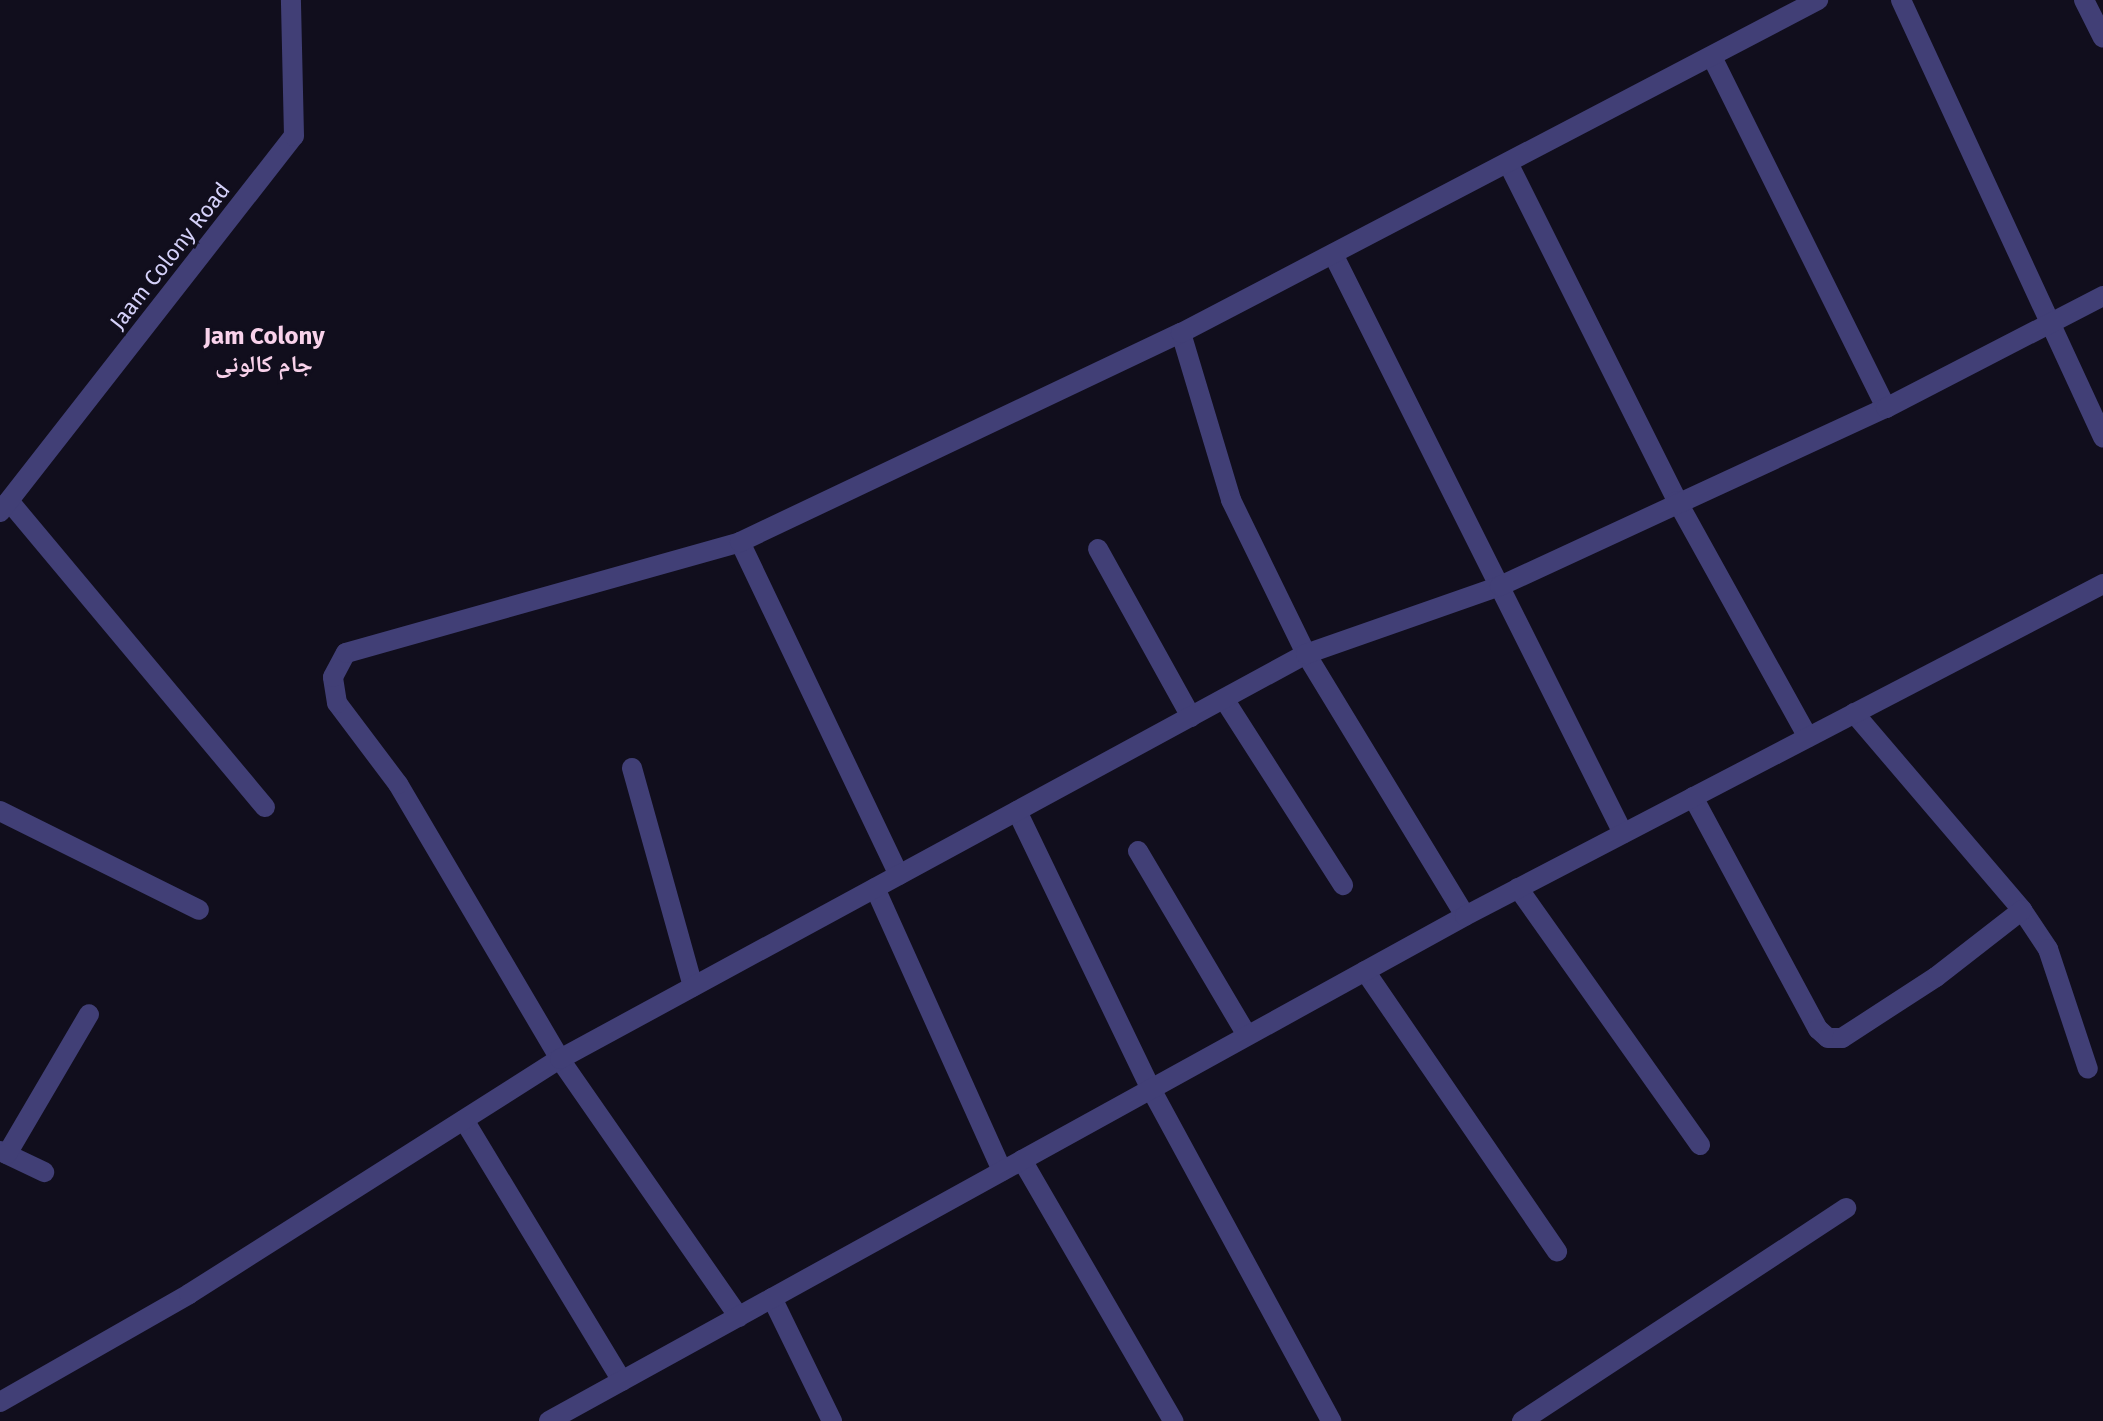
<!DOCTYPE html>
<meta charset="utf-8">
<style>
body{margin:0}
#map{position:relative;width:2103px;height:1421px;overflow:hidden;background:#110e1d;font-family:"Fira Sans","Noto Naskh Arabic",sans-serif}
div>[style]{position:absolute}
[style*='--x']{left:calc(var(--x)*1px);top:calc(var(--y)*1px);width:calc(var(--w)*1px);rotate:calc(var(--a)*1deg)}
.minor>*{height:20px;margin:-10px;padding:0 10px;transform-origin:10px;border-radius:10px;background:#413f76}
span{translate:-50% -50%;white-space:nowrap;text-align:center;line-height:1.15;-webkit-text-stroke:6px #110e1d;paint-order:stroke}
.street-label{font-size:22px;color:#d5d1f9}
.neighbourhood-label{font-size:24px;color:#f9d2eb;font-weight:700}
</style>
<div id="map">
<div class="minor">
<div style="--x:1901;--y:0;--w:482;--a:65.2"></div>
<div style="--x:2084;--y:0;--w:42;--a:63.4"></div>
<div style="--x:1712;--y:57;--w:392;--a:63.6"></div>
<div style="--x:1508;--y:163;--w:378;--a:63.4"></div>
<div style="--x:1677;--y:501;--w:270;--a:61"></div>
<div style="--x:1333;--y:254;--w:648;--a:63.4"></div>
<div style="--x:1181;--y:333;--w:174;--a:73.3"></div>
<div style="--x:1231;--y:500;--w:171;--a:64"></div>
<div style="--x:1306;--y:654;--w:306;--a:58.7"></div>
<div style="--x:9;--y:501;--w:399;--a:50.1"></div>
<div style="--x:0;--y:512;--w:477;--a:-52"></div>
<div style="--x:294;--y:136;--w:136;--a:-91.3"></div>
<div style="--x:740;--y:542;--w:369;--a:64.5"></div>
<div style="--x:1098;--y:549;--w:192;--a:61"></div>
<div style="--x:1224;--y:699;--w:221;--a:57.4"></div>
<div style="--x:1854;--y:713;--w:259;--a:49.5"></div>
<div style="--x:2022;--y:910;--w:47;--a:56.3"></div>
<div style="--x:2048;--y:949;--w:126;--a:71.6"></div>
<div style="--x:632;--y:768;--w:227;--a:74.4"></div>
<div style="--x:1693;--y:797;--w:264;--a:61.7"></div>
<div style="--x:1818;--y:1029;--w:13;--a:42"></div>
<div style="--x:1828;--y:1038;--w:14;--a:0"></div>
<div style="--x:1842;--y:1038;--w:112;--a:-33"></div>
<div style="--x:1936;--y:977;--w:109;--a:-37.9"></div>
<div style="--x:0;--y:811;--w:222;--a:26.4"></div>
<div style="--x:1017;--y:811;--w:309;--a:64.3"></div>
<div style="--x:1151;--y:1089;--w:378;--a:61.5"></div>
<div style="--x:1138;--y:851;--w:214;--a:59.4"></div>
<div style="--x:875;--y:888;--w:310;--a:65.8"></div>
<div style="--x:1518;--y:888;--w:315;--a:54.7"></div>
<div style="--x:1365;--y:971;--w:340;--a:55.6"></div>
<div style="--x:464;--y:1120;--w:305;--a:58.8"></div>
<div style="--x:0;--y:1151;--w:49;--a:25.5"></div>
<div style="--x:7;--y:1154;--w:162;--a:-59.6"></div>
<div style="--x:1022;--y:1160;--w:302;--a:59.9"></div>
<div style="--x:772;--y:1298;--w:137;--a:64"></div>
<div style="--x:739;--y:1317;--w:314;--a:-124.8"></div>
<div style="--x:560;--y:1059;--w:319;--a:-120.5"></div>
<div style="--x:398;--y:784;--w:101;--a:-127"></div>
<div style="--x:337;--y:703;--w:26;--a:-99"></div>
<div style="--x:333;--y:677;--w:27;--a:-62"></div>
<div style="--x:346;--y:653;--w:409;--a:-15.7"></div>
<div style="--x:740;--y:542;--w:488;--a:-25.4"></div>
<div style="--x:1181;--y:333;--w:719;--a:-27.6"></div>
<div style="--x:0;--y:1402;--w:218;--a:-29.7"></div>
<div style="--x:189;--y:1294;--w:439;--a:-32.4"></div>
<div style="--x:560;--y:1059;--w:849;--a:-28.5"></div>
<div style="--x:1306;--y:654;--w:206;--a:-19.3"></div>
<div style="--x:1500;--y:586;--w:425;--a:-24.8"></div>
<div style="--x:1886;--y:408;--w:244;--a:-27.3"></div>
<div style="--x:549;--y:1421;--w:1046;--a:-28.87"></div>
<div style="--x:1465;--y:916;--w:719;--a:-27.49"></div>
<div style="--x:1522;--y:1421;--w:388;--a:-33.3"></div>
</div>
<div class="street-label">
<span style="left:170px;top:256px;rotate:-52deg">Jaam Colony Road</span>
</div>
<div class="neighbourhood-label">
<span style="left:264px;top:351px">Jam Colony<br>جام کالونی</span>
</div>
</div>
